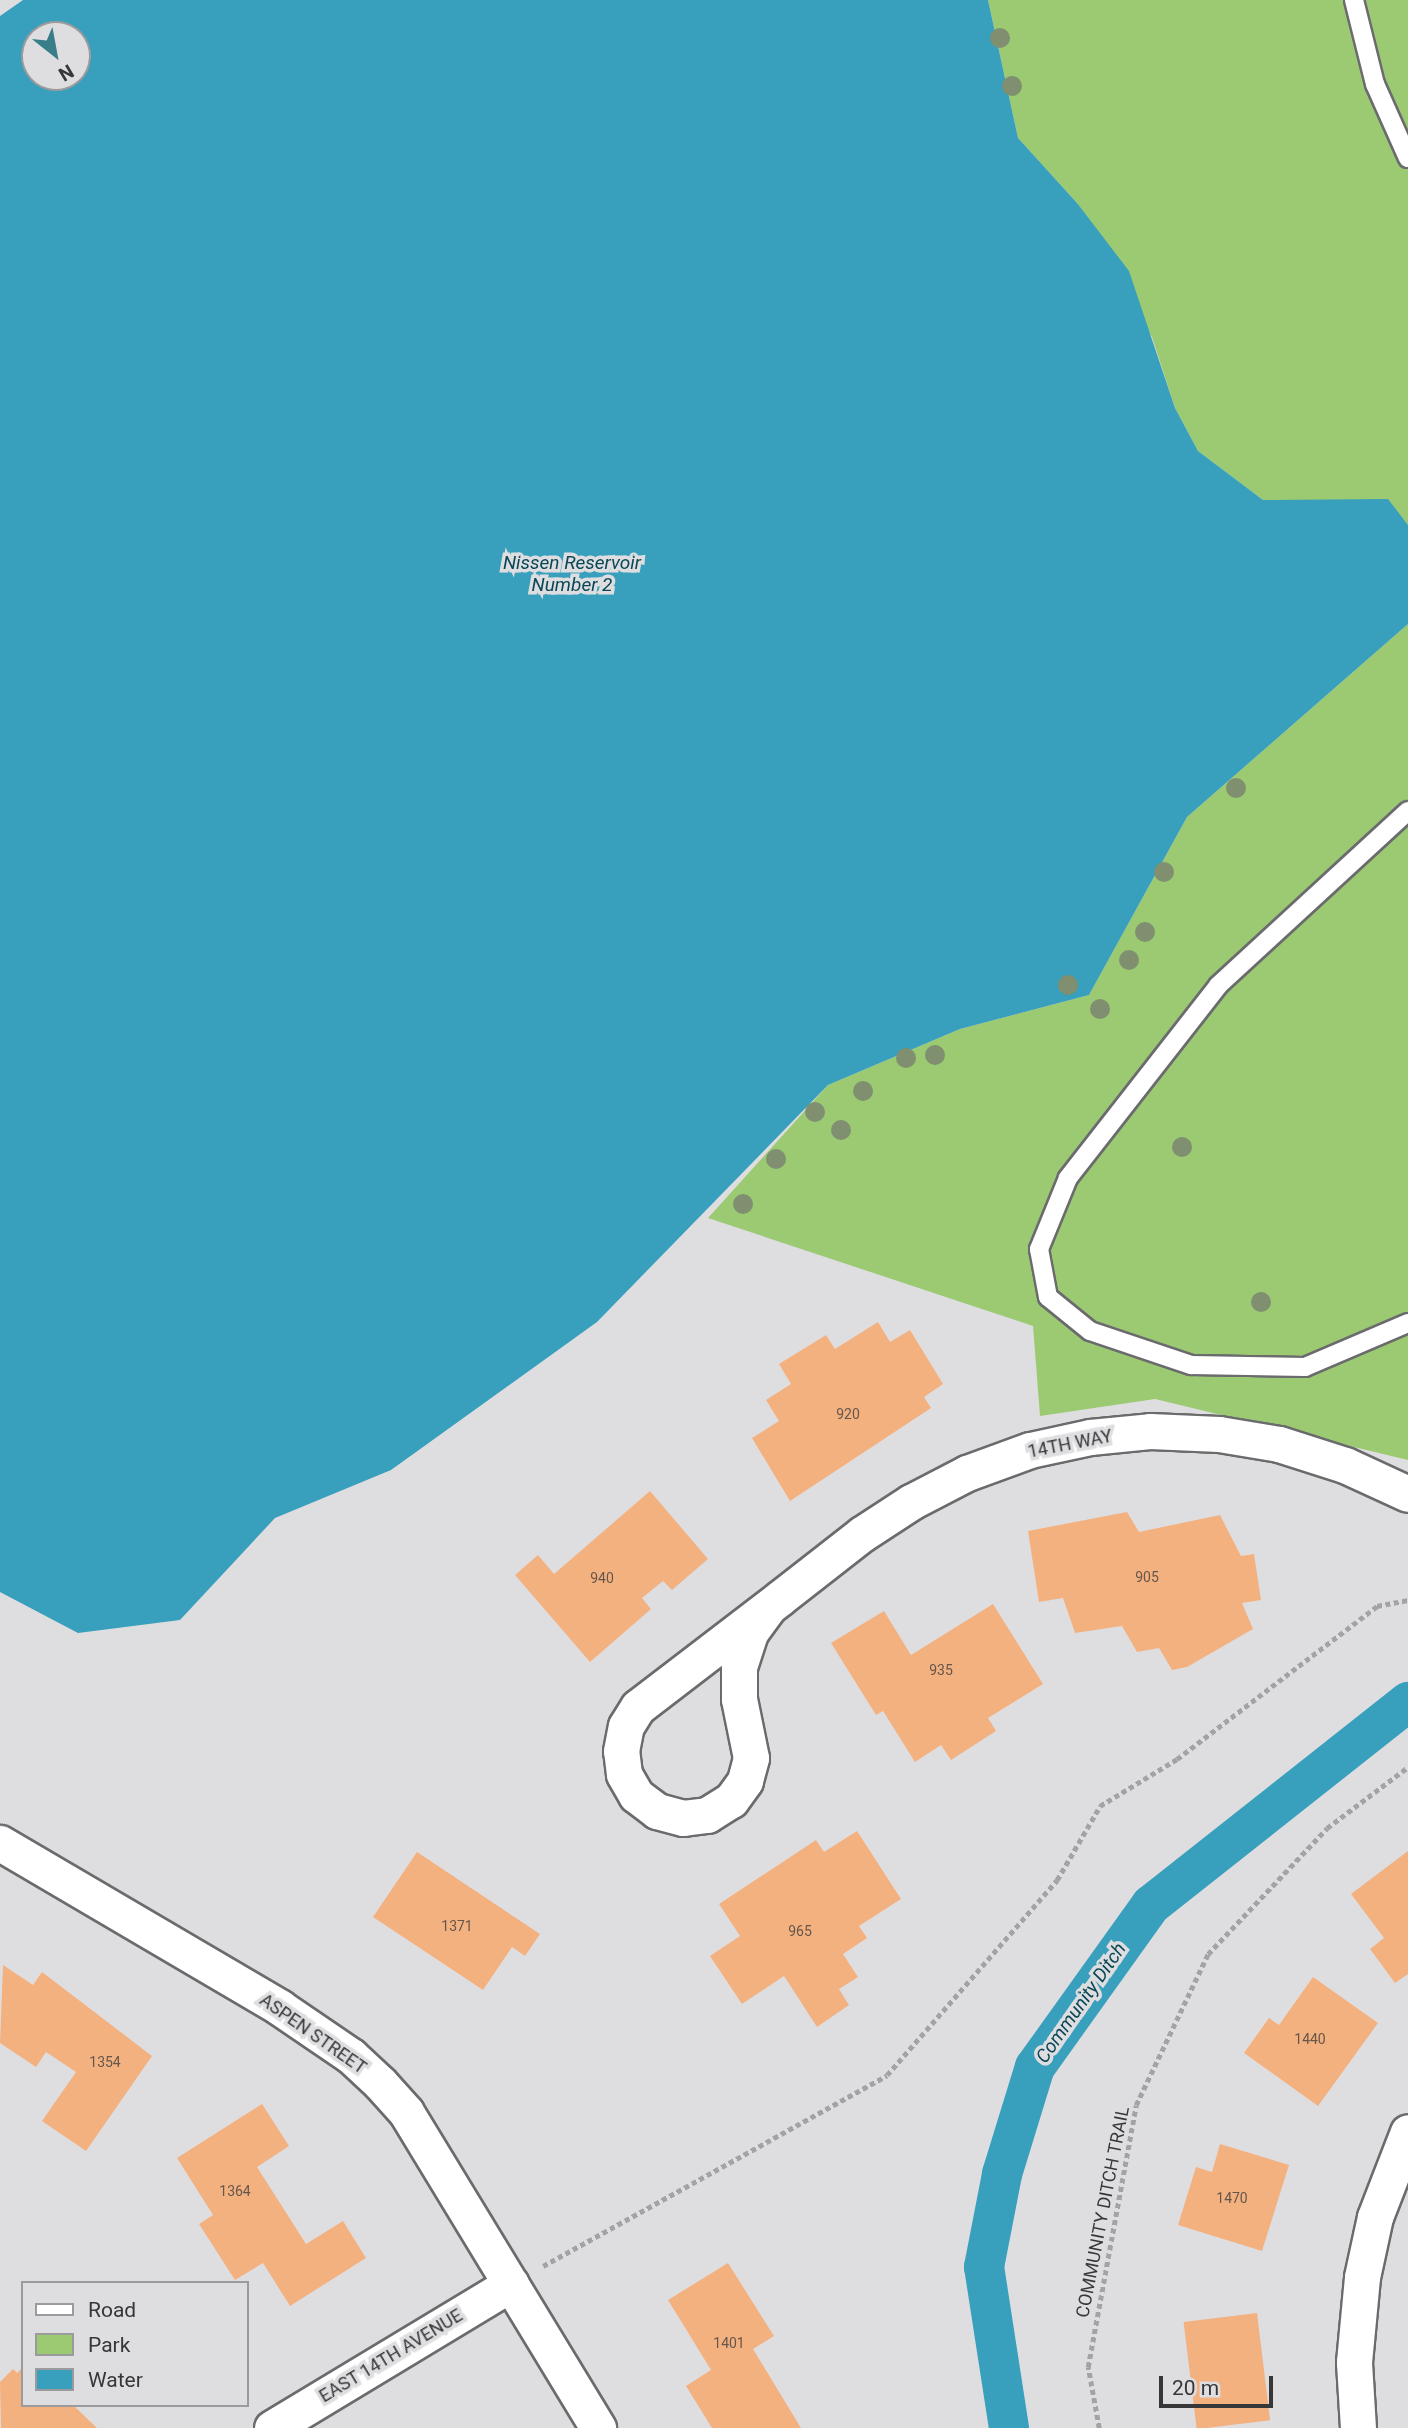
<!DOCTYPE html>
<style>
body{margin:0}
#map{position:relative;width:1408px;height:2428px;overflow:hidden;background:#dedee1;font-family:Roboto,sans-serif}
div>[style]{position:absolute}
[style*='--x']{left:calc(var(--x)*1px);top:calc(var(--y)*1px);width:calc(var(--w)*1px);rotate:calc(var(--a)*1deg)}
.green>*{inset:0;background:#9bca73}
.water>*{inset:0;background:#389fbc}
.canal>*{height:40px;margin:-20px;padding:0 20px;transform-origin:20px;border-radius:20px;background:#389fbc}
.building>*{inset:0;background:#f4b180;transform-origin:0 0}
.path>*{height:4.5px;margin-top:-2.25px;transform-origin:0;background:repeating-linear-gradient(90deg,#a3a3a5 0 5px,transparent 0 8.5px)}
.roads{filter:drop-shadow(2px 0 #6b6b6e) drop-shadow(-2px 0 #6b6b6e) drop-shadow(0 2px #6b6b6e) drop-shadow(0 -2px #6b6b6e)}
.service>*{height:18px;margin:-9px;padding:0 9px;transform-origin:9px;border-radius:9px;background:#fff}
.minor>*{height:35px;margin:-17.5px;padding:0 17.5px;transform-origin:17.5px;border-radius:17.5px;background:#fff}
.trees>*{width:20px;height:20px;margin:-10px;border-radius:50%;background:#7f8f6f}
span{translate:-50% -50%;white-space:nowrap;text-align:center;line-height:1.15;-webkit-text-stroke:7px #dedee1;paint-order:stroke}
.number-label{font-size:14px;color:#66564a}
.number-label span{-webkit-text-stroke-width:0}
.street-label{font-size:18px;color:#373738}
.water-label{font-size:19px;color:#0a4756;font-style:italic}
.legend{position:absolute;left:21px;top:2281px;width:228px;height:126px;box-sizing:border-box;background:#dedee1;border:2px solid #9b9b9d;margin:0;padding:9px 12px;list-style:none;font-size:21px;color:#373738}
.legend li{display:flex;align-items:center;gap:14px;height:35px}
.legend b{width:35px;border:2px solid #9b9b9d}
.north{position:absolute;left:21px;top:21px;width:70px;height:70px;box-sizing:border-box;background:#dedee1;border:2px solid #9b9b9d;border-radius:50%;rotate:149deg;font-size:19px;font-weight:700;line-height:28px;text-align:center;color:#373738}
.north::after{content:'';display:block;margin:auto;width:24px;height:32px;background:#377e88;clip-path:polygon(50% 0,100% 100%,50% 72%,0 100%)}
.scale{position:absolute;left:1159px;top:2376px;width:114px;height:32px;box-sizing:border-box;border:4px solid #373738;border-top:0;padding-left:9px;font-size:21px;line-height:24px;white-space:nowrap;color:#373738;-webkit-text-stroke:5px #dedee1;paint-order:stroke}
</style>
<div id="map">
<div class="green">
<div style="clip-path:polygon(988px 0,1408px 0,1408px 525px,1388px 500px,1263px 500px,1198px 451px,1175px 408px,1152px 337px,1077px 203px,1018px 138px)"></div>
<div style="clip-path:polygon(1408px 624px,1408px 1460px,1155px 1399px,1040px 1416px,1033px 1326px,708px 1218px,828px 1085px,960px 1029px,1089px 995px,1187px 817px)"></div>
</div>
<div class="water">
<div style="clip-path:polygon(evenodd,23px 0,988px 0,1018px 138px,1077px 203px,1129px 271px,1175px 408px,1198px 451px,1263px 500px,1388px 499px,1408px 525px,1408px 624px,1187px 817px,1089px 995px,960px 1029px,828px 1085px,597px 1322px,391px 1470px,275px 1518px,180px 1620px,78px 1633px,0 1592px,0 16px,23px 0,35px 35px,77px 35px,77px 77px,35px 77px,35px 35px)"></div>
</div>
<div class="canal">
<div style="--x:1009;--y:2428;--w:163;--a:-98.8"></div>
<div style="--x:984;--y:2267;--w:95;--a:-79"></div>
<div style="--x:1002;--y:2174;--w:112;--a:-72.9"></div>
<div style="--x:1035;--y:2067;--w:199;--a:-54.4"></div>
<div style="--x:1151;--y:1905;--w:328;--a:-38.3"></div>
</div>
<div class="building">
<div style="clip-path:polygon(878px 1322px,890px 1342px,910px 1330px,943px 1384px,924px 1397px,931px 1408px,790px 1501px,752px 1438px,779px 1421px,766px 1400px,791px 1384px,779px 1364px,826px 1335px,835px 1349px)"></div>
<div style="clip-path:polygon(650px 1491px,708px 1559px,672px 1590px,663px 1581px,642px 1598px,651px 1609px,590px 1662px,515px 1575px,538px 1555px,554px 1574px)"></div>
<div style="clip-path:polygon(1127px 1512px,1139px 1532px,1220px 1515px,1241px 1556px,1254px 1554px,1261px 1600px,1242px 1603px,1253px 1629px,1187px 1667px,1172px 1670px,1159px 1648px,1137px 1652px,1122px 1626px,1075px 1633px,1063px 1598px,1039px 1602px,1028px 1531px)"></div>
<div style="clip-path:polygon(993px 1604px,1043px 1684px,988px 1718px,996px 1731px,951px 1760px,941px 1745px,915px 1762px,883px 1711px,876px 1715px,831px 1643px,884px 1611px,911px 1655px)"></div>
<div style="clip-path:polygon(857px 1831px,901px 1899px,859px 1926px,867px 1938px,843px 1954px,858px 1977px,839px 1989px,849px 2005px,817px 2027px,784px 1976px,742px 2004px,710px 1956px,740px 1936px,719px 1904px,816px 1840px,824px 1852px)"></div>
<div style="clip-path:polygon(1408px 1851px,1408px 1974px,1395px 1983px,1370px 1949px,1384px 1938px,1351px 1894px)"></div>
<div style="clip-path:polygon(417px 1852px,540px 1934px,525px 1956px,512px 1947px,483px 1990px,373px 1917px)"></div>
<div style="clip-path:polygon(3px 1965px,33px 1985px,42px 1972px,152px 2056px,86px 2151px,42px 2121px,76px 2072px,46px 2052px,36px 2067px,0 2043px)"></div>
<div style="clip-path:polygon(1313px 1977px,1378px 2023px,1318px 2106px,1244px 2053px,1269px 2018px,1279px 2025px)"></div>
<div style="clip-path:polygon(262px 2104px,289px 2146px,257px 2167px,306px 2244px,343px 2221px,366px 2258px,290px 2306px,263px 2263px,235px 2280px,199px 2224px,213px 2215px,177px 2158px)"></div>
<div style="clip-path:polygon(1220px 2144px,1289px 2165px,1262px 2251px,1178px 2225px,1196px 2167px,1212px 2172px)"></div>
<div style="clip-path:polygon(728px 2263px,774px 2336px,753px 2349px,801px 2428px,712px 2428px,686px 2386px,711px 2370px,668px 2300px)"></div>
<div style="left:1257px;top:2313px;width:108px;height:74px;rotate:83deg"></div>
<div style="clip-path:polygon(23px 2367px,23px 2405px,73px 2405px,97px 2428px,1px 2428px,0 2382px,13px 2369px,17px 2373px)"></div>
</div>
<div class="path">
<div style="--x:543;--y:2266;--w:393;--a:-29"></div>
<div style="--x:887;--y:2075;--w:259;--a:-48.9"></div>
<div style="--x:1057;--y:1880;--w:86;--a:-59.8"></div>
<div style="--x:1100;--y:1806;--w:90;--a:-31.4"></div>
<div style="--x:1177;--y:1759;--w:252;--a:-37.4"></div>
<div style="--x:1377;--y:1606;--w:32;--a:-11"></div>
<div style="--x:1099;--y:2428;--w:62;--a:-100.2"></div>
<div style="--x:1088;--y:2367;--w:266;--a:-79.6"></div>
<div style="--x:1136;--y:2105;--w:167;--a:-64.5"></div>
<div style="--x:1208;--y:1954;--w:173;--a:-46.6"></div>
<div style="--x:1327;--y:1828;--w:101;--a:-37"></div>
</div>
<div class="roads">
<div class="service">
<div style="--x:1354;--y:0;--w:87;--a:76"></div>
<div style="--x:1375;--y:84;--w:81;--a:66"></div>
<div style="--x:1408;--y:811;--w:258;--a:137.4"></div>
<div style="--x:1218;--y:986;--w:244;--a:128"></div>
<div style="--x:1068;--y:1178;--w:77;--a:112.2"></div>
<div style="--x:1039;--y:1249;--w:49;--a:79.4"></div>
<div style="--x:1048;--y:1297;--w:54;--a:39"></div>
<div style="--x:1090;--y:1331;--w:107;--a:18.6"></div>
<div style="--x:1191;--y:1365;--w:114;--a:1"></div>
<div style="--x:1305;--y:1367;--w:112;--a:-23.1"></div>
</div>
<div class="minor">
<div style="--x:768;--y:1608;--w:31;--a:126"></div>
<div style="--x:750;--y:1633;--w:36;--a:108"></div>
<div style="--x:739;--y:1667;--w:32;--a:90"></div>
<div style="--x:739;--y:1699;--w:60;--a:78.5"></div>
<div style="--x:751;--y:1758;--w:24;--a:105"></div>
<div style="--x:745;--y:1781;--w:24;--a:126"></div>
<div style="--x:731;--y:1800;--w:28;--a:148"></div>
<div style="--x:707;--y:1815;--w:24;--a:173"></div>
<div style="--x:683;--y:1818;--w:27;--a:-165"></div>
<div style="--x:657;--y:1811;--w:26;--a:-143"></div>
<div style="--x:636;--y:1795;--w:24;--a:-120"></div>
<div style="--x:624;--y:1774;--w:23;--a:-97"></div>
<div style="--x:621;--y:1751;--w:25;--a:-79"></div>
<div style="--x:626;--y:1726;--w:22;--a:-58"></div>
<div style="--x:638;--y:1707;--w:179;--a:-37.5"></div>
<div style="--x:780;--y:1598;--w:104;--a:-38"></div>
<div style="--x:862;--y:1534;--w:59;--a:-33.1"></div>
<div style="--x:911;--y:1502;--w:63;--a:-27.4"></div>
<div style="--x:967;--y:1473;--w:67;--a:-20.1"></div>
<div style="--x:1030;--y:1450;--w:61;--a:-12.2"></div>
<div style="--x:1090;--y:1437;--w:60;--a:-5.7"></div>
<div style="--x:1150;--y:1431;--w:69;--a:2.5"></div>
<div style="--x:1219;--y:1434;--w:61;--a:9.5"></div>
<div style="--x:1279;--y:1444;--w:69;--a:17.7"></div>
<div style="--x:1345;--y:1465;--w:69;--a:24.7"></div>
<div style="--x:0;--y:1843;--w:324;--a:30.4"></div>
<div style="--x:279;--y:2007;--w:87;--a:34.2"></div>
<div style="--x:351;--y:2056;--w:40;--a:43"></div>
<div style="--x:380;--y:2083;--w:39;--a:48"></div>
<div style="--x:406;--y:2112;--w:370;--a:58.7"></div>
<div style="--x:272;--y:2428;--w:279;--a:-31.1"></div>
<div style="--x:1358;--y:2428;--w:66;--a:-93.5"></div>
<div style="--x:1354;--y:2362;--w:85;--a:-84.6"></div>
<div style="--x:1362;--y:2277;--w:61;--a:-77.8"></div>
<div style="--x:1375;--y:2217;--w:91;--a:-68.8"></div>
</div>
</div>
<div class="trees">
<div style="left:1000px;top:38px"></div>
<div style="left:1012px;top:86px"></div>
<div style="left:1236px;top:788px"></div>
<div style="left:1164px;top:872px"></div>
<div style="left:1145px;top:932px"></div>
<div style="left:1129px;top:960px"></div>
<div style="left:1068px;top:985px"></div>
<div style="left:1100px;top:1009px"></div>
<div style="left:935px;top:1055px"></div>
<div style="left:906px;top:1058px"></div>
<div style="left:863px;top:1091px"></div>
<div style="left:815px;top:1112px"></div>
<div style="left:841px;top:1130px"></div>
<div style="left:1182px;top:1147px"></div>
<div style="left:776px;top:1159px"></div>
<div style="left:743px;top:1204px"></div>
<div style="left:1261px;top:1302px"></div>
</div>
<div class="number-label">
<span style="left:848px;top:1414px">920</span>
<span style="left:1147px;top:1577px">905</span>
<span style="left:602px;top:1578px">940</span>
<span style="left:941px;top:1670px">935</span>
<span style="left:457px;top:1926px">1371</span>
<span style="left:800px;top:1931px">965</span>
<span style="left:1310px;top:2039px">1440</span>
<span style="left:105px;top:2062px">1354</span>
<span style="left:235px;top:2191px">1364</span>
<span style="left:1232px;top:2198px">1470</span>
<span style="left:729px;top:2343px">1401</span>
</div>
<div class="street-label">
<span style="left:1070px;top:1444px;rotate:-11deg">14TH WAY</span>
<span style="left:313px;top:2034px;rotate:35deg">ASPEN STREET</span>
<span style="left:1103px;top:2212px;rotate:-79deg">COMMUNITY DITCH TRAIL</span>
<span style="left:391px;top:2356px;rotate:-31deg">EAST 14TH AVENUE</span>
</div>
<div class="water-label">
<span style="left:572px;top:574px">Nissen Reservoir<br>Number 2</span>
<span style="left:1081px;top:2003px;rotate:-55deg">Community Ditch</span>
</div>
<ul class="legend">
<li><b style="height:9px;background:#fff"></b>Road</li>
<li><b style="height:19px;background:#9bca73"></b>Park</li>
<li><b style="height:19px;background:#389fbc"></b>Water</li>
</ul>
<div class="north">N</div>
<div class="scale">20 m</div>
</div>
